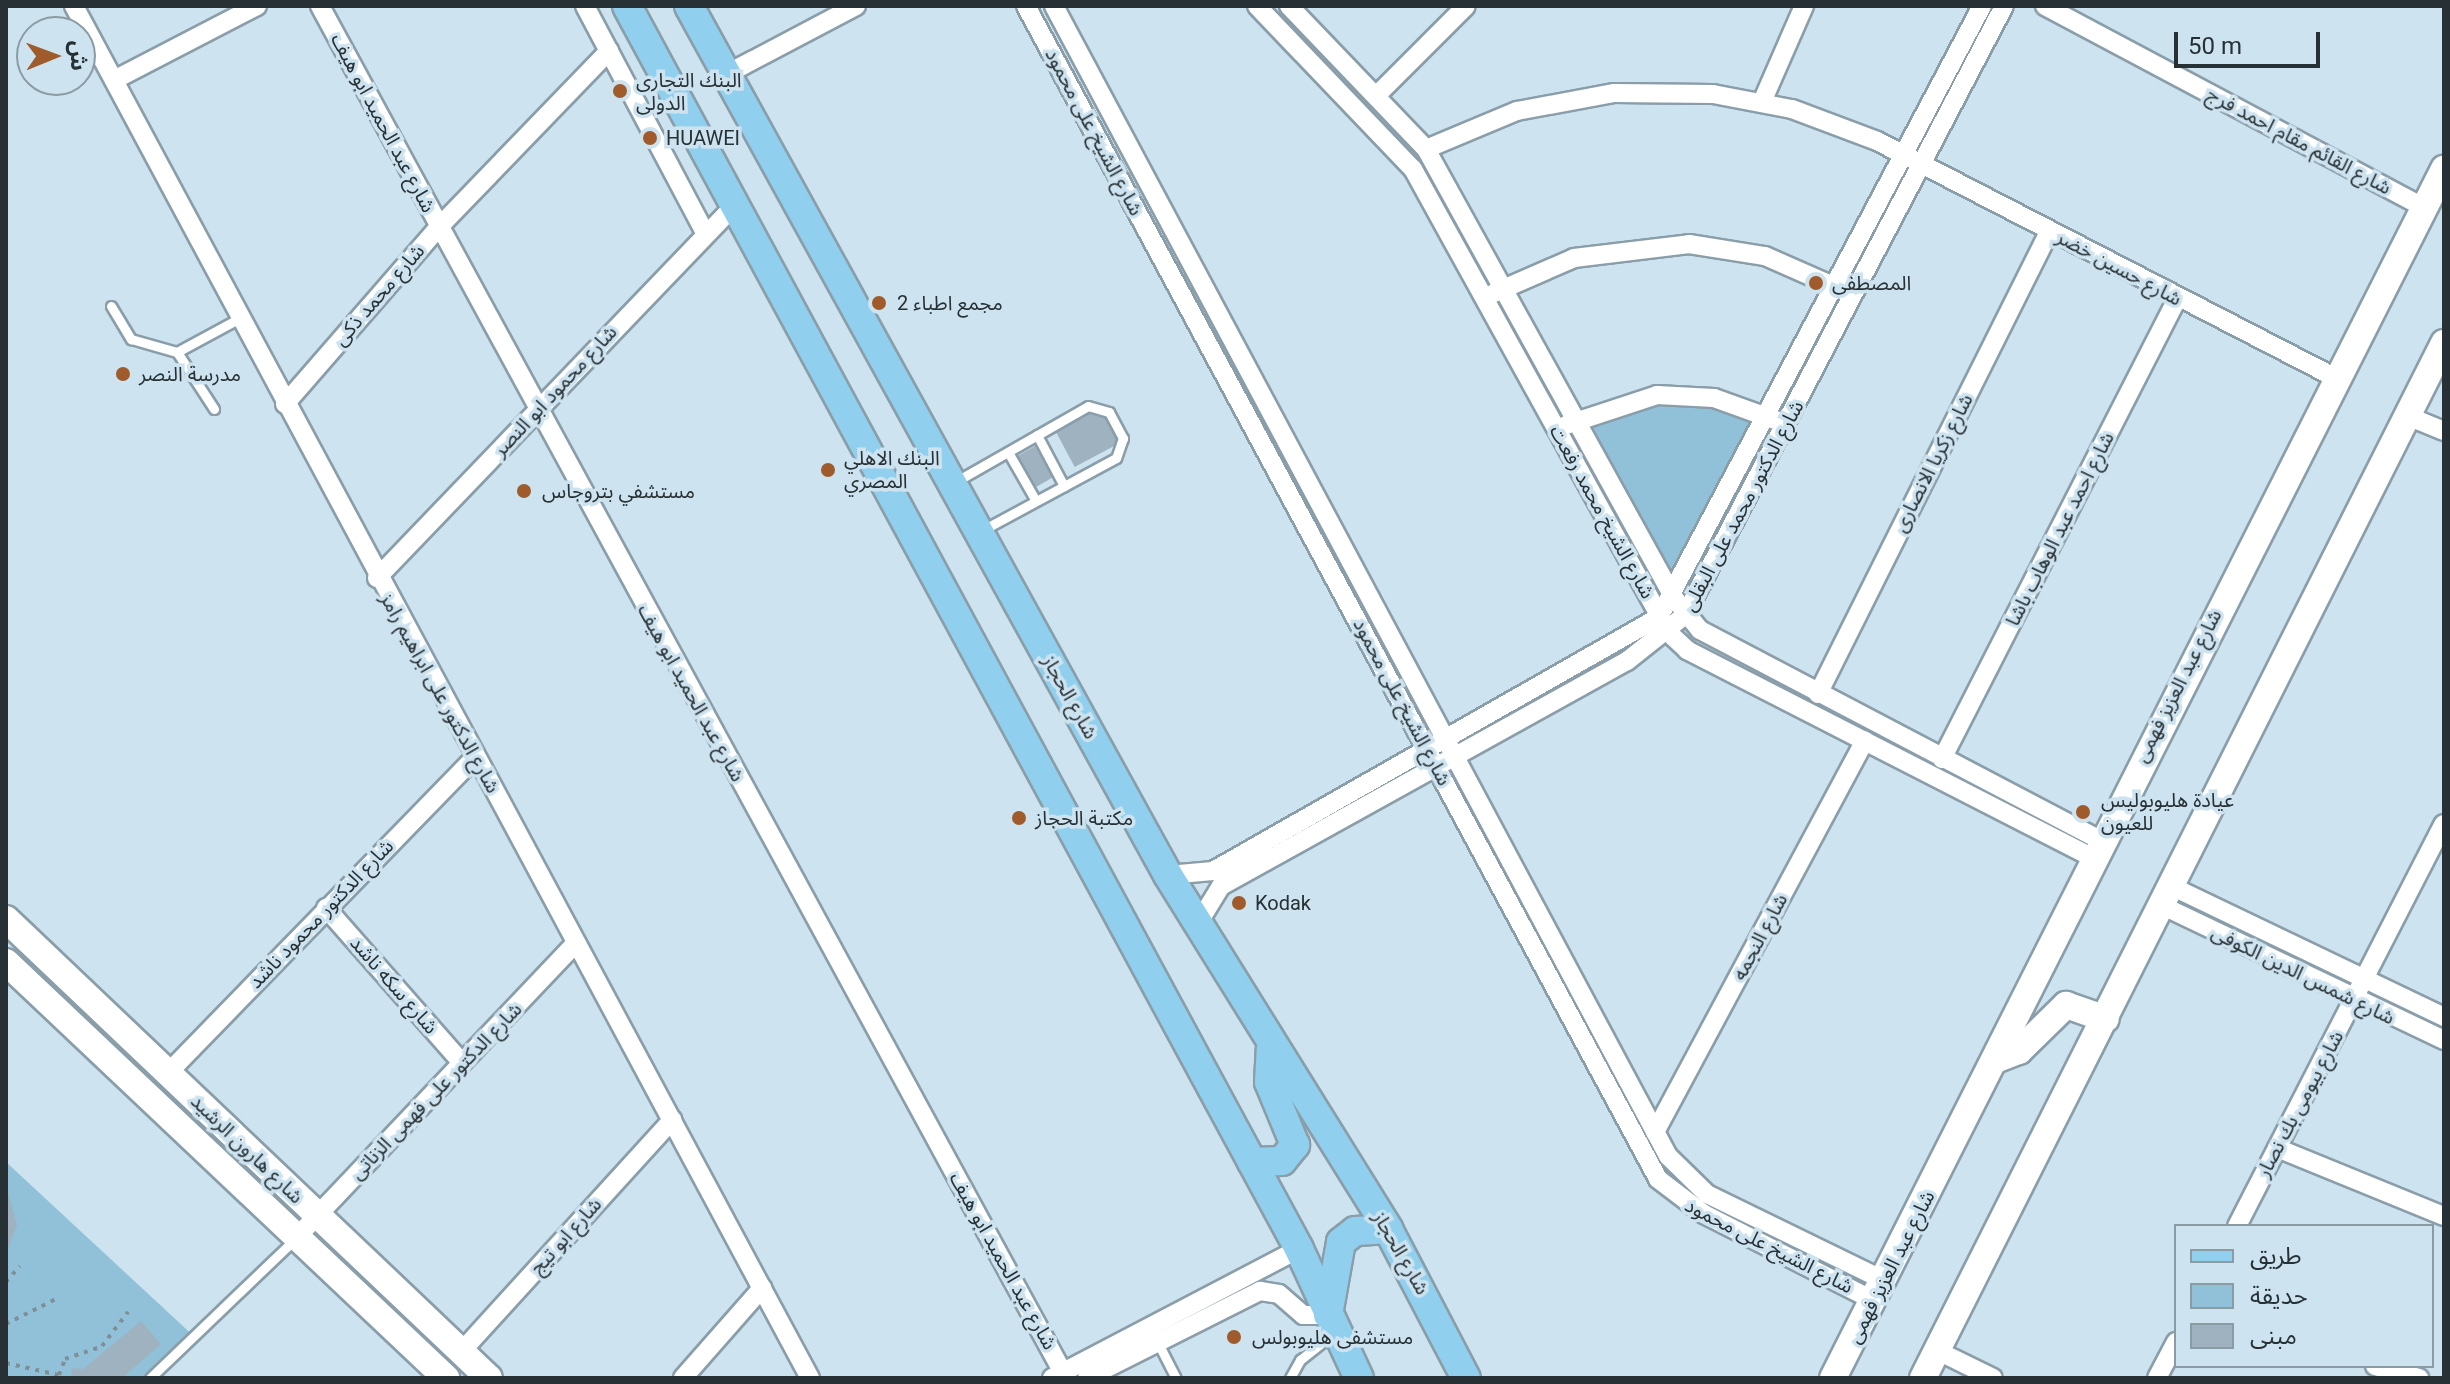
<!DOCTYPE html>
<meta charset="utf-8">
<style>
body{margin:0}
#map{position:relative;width:2450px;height:1384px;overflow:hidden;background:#cde3ef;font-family:Roboto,"Noto Sans Arabic",sans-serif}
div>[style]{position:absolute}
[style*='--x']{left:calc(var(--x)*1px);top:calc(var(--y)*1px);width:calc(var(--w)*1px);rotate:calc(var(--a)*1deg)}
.green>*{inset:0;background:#91c0d9}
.building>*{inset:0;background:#9eb3bf;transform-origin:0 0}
.path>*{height:4px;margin-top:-2px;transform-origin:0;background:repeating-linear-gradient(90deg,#7f8f97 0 4px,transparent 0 10px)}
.roads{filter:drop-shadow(2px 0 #8a9eaa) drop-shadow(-2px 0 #8a9eaa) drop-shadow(0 2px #8a9eaa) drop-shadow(0 -2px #8a9eaa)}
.lane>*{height:9px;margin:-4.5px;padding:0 4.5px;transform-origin:4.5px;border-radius:4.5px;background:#fff}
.street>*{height:18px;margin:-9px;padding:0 9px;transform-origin:9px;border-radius:9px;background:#fff}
.secondary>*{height:26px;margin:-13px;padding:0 13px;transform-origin:13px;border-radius:13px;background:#fff}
.primary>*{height:28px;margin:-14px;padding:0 14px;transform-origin:14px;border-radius:14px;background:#90d0ee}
.dots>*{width:22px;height:22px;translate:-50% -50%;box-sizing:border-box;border:4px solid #cde3ef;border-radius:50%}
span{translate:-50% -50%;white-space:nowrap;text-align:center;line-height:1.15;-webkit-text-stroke:7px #cde3ef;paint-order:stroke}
.poi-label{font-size:20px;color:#273034}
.left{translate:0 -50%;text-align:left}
.street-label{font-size:20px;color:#273034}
.frame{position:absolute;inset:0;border:8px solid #273034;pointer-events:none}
.legend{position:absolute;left:2174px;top:1224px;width:260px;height:144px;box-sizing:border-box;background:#cde3ef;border:2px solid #8b9ba4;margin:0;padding:10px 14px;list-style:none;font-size:24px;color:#273034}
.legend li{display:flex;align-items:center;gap:16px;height:40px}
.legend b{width:40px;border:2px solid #8b9ba4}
.north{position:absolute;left:16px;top:16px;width:80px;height:80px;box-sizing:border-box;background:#cde3ef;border:2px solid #8b9ba4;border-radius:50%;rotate:89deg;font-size:22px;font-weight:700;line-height:32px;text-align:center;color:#273034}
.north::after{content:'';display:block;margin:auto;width:28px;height:36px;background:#9f5b2c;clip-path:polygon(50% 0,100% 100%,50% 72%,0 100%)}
.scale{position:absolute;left:2174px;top:32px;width:146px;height:36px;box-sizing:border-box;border:4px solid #273034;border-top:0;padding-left:10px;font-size:24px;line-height:28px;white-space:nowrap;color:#273034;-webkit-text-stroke:6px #cde3ef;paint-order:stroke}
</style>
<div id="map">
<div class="green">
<div style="clip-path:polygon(1657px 395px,1769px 416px,1674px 598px,1576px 420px)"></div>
<div style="clip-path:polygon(6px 1162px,199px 1341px,157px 1378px,6px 1378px)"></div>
</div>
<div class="building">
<div style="left:1100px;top:406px;width:42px;height:51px;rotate:62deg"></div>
<div style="left:1035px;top:446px;width:36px;height:20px;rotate:60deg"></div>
<div style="clip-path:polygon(6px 1186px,17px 1225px,6px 1254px)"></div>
<div style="clip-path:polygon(141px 1321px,161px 1344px,122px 1378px,71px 1378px,72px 1368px,83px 1369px)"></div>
</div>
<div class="path">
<div style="--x:6;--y:1282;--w:21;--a:-49"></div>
<div style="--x:6;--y:1324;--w:58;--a:-26.6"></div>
<div style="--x:6;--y:1363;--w:54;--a:12.8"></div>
<div style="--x:59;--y:1375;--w:17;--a:-69"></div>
<div style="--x:65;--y:1359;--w:39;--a:-19"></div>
<div style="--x:102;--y:1346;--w:43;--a:-52.6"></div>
</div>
<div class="roads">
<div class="lane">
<div style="--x:111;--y:306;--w:39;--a:59"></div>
<div style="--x:131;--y:339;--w:48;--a:15.8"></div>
<div style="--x:177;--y:352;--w:68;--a:57"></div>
<div style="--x:177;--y:352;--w:72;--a:-28.4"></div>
<div style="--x:1037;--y:435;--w:58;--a:62.1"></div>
<div style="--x:1008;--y:452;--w:56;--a:60.3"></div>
<div style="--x:955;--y:482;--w:153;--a:-29.7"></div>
<div style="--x:1088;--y:406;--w:22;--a:16"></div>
<div style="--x:1109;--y:412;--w:30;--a:62"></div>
<div style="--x:1123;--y:438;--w:21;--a:109"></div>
<div style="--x:1116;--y:458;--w:151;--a:151.6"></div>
<div style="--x:1158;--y:1343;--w:39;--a:63"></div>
<div style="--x:150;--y:1378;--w:201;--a:-43.8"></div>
<div style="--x:1290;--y:1378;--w:21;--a:-61"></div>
<div style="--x:1300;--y:1360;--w:43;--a:-38.5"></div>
</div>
<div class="street">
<div style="--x:74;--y:6;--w:1557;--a:61.79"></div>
<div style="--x:320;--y:6;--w:1562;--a:61.47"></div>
<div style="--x:585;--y:6;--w:257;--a:62.1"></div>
<div style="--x:1026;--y:6;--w:1332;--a:61.68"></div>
<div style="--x:1658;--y:1179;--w:58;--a:37.3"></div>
<div style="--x:1704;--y:1214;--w:192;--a:27"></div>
<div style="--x:1054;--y:6;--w:1304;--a:61.9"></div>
<div style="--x:1668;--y:1156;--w:54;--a:44.3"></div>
<div style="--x:1707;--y:1194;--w:198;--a:26"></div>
<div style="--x:1257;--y:6;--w:226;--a:46.3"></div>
<div style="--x:1413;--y:169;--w:530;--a:61.11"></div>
<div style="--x:1669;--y:633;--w:25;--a:43"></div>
<div style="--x:1687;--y:650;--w:454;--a:27.1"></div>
<div style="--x:1289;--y:6;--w:198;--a:46.2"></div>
<div style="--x:1426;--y:149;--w:513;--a:61.09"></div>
<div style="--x:1674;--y:598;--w:41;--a:50.9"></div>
<div style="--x:1700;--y:630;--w:452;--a:27.7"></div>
<div style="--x:2045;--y:6;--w:430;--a:28"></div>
<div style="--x:725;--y:75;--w:148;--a:-27.8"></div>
<div style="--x:114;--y:80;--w:161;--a:-27.4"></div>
<div style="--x:1378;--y:94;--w:124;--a:-45"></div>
<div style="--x:1762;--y:102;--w:105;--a:-66.4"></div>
<div style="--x:1426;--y:149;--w:99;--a:-22.7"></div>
<div style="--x:1517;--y:111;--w:99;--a:-10.5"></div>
<div style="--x:1614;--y:93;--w:99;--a:0.6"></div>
<div style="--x:1713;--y:94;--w:80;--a:10.8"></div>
<div style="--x:1792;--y:109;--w:91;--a:20.6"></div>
<div style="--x:1877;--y:141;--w:514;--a:27.31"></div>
<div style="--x:1494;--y:293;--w:87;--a:-23.6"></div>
<div style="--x:1574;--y:258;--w:116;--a:-6.9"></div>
<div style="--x:1689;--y:244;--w:77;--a:9"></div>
<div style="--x:1765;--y:256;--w:90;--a:23.7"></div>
<div style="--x:285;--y:404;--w:235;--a:-49"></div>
<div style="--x:439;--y:227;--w:245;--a:-46"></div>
<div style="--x:2405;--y:415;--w:42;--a:22.3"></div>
<div style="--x:1566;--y:425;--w:96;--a:-18.2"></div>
<div style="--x:1657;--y:395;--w:57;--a:3"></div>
<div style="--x:1714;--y:398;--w:68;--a:19.8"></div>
<div style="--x:377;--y:578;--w:517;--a:-46.18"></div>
<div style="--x:1818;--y:694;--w:517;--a:-63.43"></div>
<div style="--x:1942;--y:759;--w:517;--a:-62.94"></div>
<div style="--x:1168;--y:875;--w:45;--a:-5.1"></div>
<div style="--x:1213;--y:871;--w:513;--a:-29.66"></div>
<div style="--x:1659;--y:617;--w:691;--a:-62.14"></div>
<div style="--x:2173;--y:887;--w:301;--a:25.6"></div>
<div style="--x:2163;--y:906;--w:311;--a:25.5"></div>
<div style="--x:326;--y:908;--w:206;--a:48.7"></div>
<div style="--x:1197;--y:925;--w:46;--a:-58.4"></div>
<div style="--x:1221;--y:886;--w:464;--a:-29"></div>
<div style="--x:1627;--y:661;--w:74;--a:-38.4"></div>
<div style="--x:1685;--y:615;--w:687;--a:-62.35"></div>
<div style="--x:168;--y:1073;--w:441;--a:-45.8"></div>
<div style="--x:1655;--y:1132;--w:444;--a:-61.8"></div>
<div style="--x:2277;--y:1148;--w:180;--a:22.2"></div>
<div style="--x:2237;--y:1226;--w:452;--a:-62.8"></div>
<div style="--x:295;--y:1239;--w:408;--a:-46.5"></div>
<div style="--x:1938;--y:1351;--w:61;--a:26.1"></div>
<div style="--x:461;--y:1352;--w:314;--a:-47.7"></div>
<div style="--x:2375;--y:1366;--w:46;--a:15.3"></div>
<div style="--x:683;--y:1378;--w:120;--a:-48.7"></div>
<div style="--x:1052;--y:1378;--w:279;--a:-27.6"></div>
<div style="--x:1087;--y:1378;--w:194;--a:-26.7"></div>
<div style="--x:1260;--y:1291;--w:19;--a:9"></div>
<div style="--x:1279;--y:1294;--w:32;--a:41"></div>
<div style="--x:1303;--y:1315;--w:25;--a:0"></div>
<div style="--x:2157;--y:1378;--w:41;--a:-62.2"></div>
</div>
<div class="secondary">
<div style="--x:6;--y:919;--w:666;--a:43.54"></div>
<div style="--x:6;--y:962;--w:606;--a:43.39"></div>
<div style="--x:1995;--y:1060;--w:26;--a:-21"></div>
<div style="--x:2019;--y:1051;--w:66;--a:-44.4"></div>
<div style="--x:2066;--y:1005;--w:42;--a:19.3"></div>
<div style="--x:1833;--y:1378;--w:1355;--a:-63.19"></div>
<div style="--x:1923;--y:1378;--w:1159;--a:-63.28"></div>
</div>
<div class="primary">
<div style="--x:627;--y:6;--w:1413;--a:61.6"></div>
<div style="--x:1299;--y:1249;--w:142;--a:65.1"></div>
<div style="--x:689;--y:6;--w:992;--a:61.14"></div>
<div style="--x:1168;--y:875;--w:417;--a:58.1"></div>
<div style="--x:1388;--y:1229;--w:168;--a:62.4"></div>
<div style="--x:1252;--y:1162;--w:30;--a:-2"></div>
<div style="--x:1282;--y:1161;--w:21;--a:-51"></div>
<div style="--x:1295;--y:1145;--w:68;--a:-112.4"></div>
<div style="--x:1269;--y:1082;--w:33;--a:-87"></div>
<div style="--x:1328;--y:1315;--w:74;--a:-79.9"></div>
<div style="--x:1341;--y:1242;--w:18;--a:-38"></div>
<div style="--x:1355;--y:1231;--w:33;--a:-3"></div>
</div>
</div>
<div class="dots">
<div style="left:620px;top:91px;background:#9f5b2c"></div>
<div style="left:650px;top:138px;background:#9f5b2c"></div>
<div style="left:1816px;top:283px;background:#9f5b2c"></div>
<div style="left:879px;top:303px;background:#9f5b2c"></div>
<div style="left:123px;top:374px;background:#9f5b2c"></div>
<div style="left:828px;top:470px;background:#9f5b2c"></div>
<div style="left:524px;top:491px;background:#9f5b2c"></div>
<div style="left:2083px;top:812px;background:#9f5b2c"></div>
<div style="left:1019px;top:818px;background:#9f5b2c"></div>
<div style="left:1239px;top:903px;background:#9f5b2c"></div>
<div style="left:1234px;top:1337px;background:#9f5b2c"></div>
</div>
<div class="poi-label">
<span class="left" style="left:636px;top:92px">البنك التجارى<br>الدولى</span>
<span class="left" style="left:666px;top:138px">HUAWEI</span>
<span class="left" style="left:1832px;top:283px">المصطفى</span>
<span class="left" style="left:897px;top:303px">مجمع اطباء 2</span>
<span class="left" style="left:139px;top:374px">مدرسة النصر</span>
<span class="left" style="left:844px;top:470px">البنك الاهلي<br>المصري</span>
<span class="left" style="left:542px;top:491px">مستشفي بتروجاس</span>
<span class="left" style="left:2101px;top:812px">عيادة هليوبوليس<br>للعيون</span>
<span class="left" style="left:1035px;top:818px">مكتبة الحجاز</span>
<span class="left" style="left:1255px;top:903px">Kodak</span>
<span class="left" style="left:1252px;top:1337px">مستشفى هليوبولس</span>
</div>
<div class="street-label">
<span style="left:383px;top:123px;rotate:62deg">شارع عبد الحميد ابو هيف</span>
<span style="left:1094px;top:132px;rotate:62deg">شارع الشيخ على محمود</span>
<span style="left:2299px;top:141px;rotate:28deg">شارع القائم مقام احمد فرج</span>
<span style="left:2119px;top:268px;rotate:28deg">شارع حسين خضر</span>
<span style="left:379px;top:295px;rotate:-49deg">شارع محمد ذكى</span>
<span style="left:555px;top:391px;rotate:-47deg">شارع محمود ابو النصر</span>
<span style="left:1933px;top:463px;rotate:-63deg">شارع زكريا الانصارى</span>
<span style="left:1743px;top:506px;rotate:-62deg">شارع الدكتور محمد على البقلى</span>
<span style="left:1602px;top:512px;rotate:61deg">شارع الشيخ محمد رفعت</span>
<span style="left:2060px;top:529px;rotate:-63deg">شارع احمد عبد الوهاب باشا</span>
<span style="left:2178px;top:686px;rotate:-63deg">شارع عبد العزيز فهمى</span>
<span style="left:440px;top:693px;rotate:61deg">شارع الدكتور على ابراهيم رامز</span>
<span style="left:691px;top:693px;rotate:61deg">شارع عبد الحميد ابو هيف</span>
<span style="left:1070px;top:697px;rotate:61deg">شارع الحجاز</span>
<span style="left:1402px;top:702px;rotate:62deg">شارع الشيخ على محمود</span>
<span style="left:321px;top:914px;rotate:-46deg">شارع الدكتور محمود ناشد</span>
<span style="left:1760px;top:937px;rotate:-62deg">شارع النجمه</span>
<span style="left:2303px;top:975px;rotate:26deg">شارع شمس الدين الكوفى</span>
<span style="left:394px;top:985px;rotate:49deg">شارع سكه ناشد</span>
<span style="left:436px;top:1091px;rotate:-46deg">شارع الدكتور على فهمى الزناتى</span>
<span style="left:2300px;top:1104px;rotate:-62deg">شارع بيومى بك نصار</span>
<span style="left:247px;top:1149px;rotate:44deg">شارع هارون الرشيد</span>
<span style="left:566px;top:1236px;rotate:-48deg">شارع ابو تيج</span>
<span style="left:1769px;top:1246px;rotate:27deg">شارع الشيخ على محمود</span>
<span style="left:1401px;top:1253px;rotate:60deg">شارع الحجاز</span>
<span style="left:1003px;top:1261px;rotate:61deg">شارع عبد الحميد ابو هيف</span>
<span style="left:1891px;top:1267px;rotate:-63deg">شارع عبد العزيز فهمى</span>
</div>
<div class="frame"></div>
<ul class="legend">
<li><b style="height:10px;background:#90d0ee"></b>طريق</li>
<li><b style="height:22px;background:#91c0d9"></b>حديقة</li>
<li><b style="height:22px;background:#9eb3bf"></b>مبنى</li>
</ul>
<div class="north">ش</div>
<div class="scale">50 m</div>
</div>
